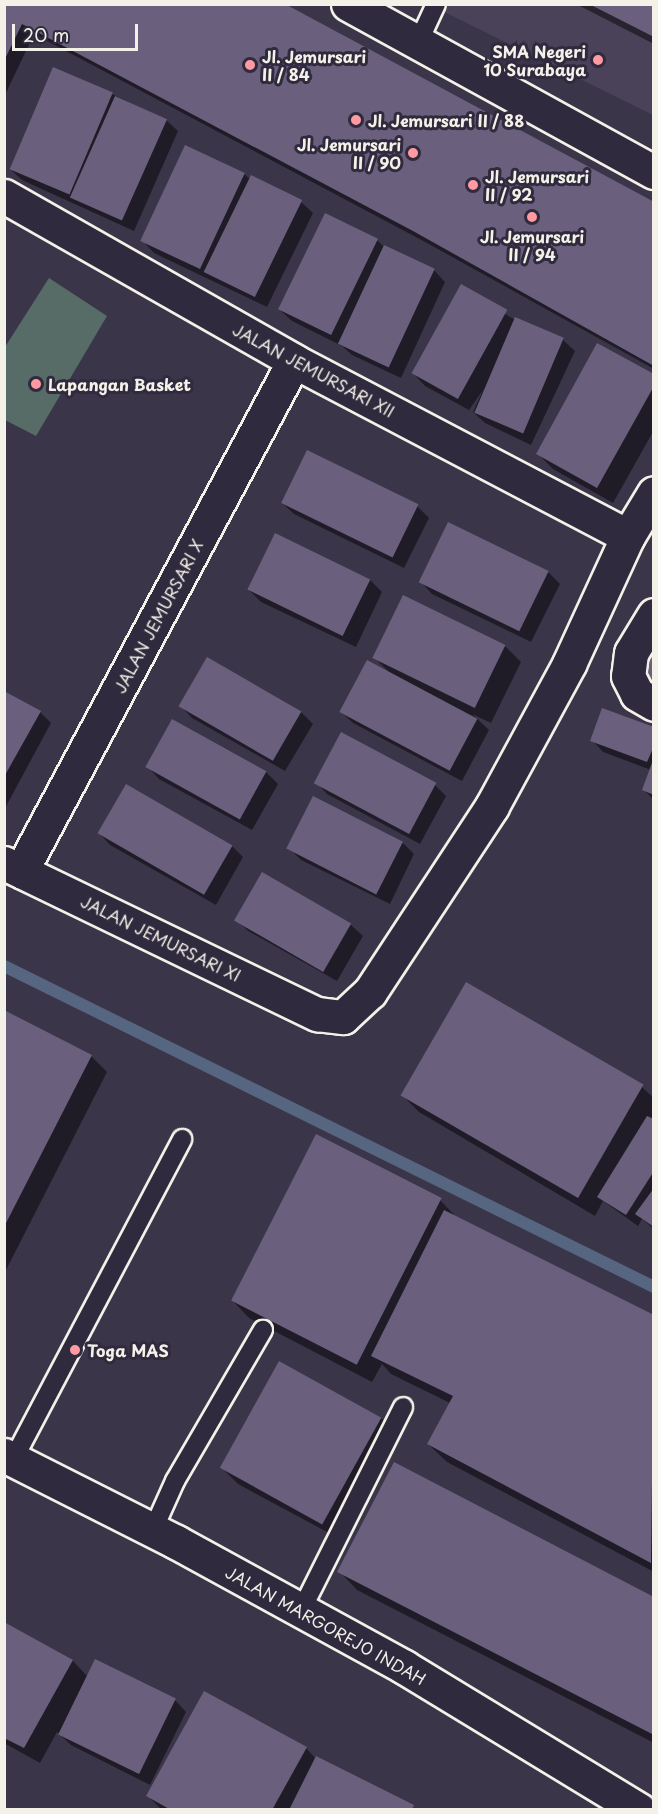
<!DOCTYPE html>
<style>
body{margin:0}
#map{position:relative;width:658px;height:1814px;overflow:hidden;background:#3b354a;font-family:"Playpen Sans",sans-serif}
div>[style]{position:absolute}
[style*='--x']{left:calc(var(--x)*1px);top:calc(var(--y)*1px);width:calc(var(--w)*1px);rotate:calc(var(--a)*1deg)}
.built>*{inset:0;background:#494259}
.green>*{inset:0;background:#576c67}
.shadow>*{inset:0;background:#0007}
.stream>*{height:12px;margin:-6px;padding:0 6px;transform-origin:6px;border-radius:6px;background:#566681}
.building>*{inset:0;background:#6a607d;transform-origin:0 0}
.roads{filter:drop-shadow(2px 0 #f4f1e8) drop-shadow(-2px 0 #f4f1e8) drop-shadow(0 2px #f4f1e8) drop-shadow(0 -2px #f4f1e8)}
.service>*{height:18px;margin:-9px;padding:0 9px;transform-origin:9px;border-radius:9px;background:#2f2a3d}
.minor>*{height:33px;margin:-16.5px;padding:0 16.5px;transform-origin:16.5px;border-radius:16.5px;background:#2f2a3d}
.primary>*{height:33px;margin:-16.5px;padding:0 16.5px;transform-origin:16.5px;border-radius:16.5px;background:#2f2a3d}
.dots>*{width:16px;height:16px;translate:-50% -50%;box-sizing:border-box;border:3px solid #2f2a3d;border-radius:50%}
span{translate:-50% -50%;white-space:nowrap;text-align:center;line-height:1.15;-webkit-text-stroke:6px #2f2a3d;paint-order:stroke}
.poi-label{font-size:16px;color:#f4f1e8;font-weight:700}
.right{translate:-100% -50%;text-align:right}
.left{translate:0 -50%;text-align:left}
.street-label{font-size:16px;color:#f4f1e8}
.frame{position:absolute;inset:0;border:6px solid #f4f1e8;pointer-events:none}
.scale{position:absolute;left:12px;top:24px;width:126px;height:27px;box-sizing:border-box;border:3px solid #f4f1e8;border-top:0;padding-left:8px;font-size:18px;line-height:21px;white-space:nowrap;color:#f4f1e8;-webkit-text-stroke:4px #2f2a3d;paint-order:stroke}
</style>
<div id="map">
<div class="built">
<div style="clip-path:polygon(430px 5px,653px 5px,653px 115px)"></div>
</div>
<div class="green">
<div style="clip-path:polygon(49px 278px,107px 316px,36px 436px,5px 420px,5px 347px)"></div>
</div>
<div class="shadow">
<div style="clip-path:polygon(4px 4px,654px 206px,654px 369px,427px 243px,34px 34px,4px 97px)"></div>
<div style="clip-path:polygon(576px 4px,654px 4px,654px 44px)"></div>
<div style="clip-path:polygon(112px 94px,166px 120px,178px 131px,134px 231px,22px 180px,10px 169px)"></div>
<div style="clip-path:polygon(244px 174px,251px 180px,252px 177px,301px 202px,313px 213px,267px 307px,154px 253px,143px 241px)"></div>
<div style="clip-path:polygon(377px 240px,385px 248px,434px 270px,445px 282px,401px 378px,352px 355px,342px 346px,292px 321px,280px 310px)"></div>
<div style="clip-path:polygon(462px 287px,515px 320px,563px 340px,575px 351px,531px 445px,485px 423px,473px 412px,483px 390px,469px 410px,425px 386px,414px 374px)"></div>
<div style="clip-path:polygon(654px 376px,654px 430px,613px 503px,553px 469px,538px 454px)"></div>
<div style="clip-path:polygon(282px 503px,417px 506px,429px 518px,404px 568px,294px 514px)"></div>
<div style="clip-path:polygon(275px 535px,370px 580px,382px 592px,356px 647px,261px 602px,249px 590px)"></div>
<div style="clip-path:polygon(548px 572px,560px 584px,531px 642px,432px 594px,421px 582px)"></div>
<div style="clip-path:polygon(505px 646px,521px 662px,491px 723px,472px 714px,489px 730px,462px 781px,353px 723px,341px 712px,388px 671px,374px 657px)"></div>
<div style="clip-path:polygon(208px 659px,301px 712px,313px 724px,285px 771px,192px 718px,181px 706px)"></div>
<div style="clip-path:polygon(4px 693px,40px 712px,51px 723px,4px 810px)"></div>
<div style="clip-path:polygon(654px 729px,654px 800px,644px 790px,651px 770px,603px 752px,592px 740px)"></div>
<div style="clip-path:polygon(148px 767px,266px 772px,278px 784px,252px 830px,159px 779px)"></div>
<div style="clip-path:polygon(316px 782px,435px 785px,446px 796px,420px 844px,327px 794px)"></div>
<div style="clip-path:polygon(99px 833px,232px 846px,243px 857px,216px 905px,110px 845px)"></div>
<div style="clip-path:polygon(402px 842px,414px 854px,390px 904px,301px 860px,289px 848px)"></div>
<div style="clip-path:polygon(262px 874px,351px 925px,363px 936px,337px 981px,248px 931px,236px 919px)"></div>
<div style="clip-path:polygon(4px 1012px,91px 1056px,107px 1072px,5px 1272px)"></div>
<div style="clip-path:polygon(642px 1087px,654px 1098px,654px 1229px,642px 1219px,638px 1226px,603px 1201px,595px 1216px,419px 1112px,401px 1094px)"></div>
<div style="clip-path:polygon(440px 1200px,458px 1219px,654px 1316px,654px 1572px,447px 1462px,428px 1444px,450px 1403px,391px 1374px,382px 1364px,372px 1382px,249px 1318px,231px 1299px)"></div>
<div style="clip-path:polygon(381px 1418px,397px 1434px,340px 1539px,238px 1484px,222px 1468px)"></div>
<div style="clip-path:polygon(339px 1571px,654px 1598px,654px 1743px,357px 1590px)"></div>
<div style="clip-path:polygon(4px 1623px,73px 1661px,88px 1677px,175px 1700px,186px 1712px,150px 1785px,71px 1745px,57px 1732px,40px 1763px,4px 1743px)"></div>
<div style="clip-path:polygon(306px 1748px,316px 1759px,416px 1810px,162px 1810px,148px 1796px)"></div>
</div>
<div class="stream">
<div style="--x:4;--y:966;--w:725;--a:26.28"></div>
</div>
<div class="building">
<div style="clip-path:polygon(4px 4px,285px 4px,645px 197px,654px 202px,654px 366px,413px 231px,22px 24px,4px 61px)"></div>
<div style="clip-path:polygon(589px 4px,654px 4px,654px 37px)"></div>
<div style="left:53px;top:67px;width:65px;height:111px;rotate:23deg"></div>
<div style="left:115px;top:96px;width:57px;height:111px;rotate:24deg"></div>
<div style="left:185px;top:145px;width:66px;height:106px;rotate:25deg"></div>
<div style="left:251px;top:175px;width:57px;height:108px;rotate:26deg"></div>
<div style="left:325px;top:213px;width:59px;height:107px;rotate:26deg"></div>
<div style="left:384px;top:245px;width:56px;height:109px;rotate:25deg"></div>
<div style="left:461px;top:284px;width:53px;height:102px;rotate:29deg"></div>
<div style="left:515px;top:317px;width:53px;height:104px;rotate:23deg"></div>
<div style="clip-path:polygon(597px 343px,654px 374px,654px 386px,597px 488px,536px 454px)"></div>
<div style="left:307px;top:450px;width:124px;height:59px;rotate:26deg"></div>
<div style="left:448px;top:522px;width:112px;height:67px;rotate:26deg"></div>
<div style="left:275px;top:533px;width:106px;height:63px;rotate:26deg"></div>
<div style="left:403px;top:595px;width:114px;height:70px;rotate:26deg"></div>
<div style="clip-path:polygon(654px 646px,654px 690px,631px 679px)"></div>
<div style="left:207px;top:657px;width:109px;height:57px;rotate:30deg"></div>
<div style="left:367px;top:660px;width:125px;height:59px;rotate:28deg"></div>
<div style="clip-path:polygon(4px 691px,41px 711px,4px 777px)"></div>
<div style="clip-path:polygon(602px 708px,654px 727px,654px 746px,647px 762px,590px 741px)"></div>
<div style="left:172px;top:719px;width:108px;height:55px;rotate:29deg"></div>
<div style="left:341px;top:732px;width:108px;height:58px;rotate:28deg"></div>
<div style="clip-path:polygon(653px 760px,654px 761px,654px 795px,642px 790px)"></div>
<div style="left:126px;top:784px;width:123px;height:57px;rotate:30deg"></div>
<div style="left:313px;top:796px;width:101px;height:59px;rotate:27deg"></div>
<div style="left:262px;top:872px;width:103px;height:56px;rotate:30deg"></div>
<div style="left:466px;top:982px;width:205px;height:131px;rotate:30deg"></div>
<div style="clip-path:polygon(4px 1010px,92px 1055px,4px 1227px)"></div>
<div style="clip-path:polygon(647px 1116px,654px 1119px,654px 1171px,626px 1215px,597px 1197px)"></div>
<div style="left:316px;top:1134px;width:141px;height:187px;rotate:27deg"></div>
<div style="clip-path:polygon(654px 1188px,654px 1227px,635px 1214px)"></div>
<div style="clip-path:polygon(444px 1210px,654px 1315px,651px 1563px,427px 1444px,453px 1396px,371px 1356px)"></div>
<div style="left:279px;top:1361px;width:117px;height:122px;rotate:29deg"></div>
<div style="clip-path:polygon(394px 1462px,654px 1597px,654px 1735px,337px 1572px)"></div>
<div style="clip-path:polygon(4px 1622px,73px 1660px,24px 1748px,4px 1738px)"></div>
<div style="left:95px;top:1659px;width:90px;height:84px;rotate:26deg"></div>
<div style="clip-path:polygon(204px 1691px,307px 1747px,272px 1810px,171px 1810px,146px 1796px)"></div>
<div style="clip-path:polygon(316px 1756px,414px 1805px,412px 1810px,289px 1810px)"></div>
</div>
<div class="roads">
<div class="service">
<div style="--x:418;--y:43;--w:43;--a:-65.2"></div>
<div style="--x:13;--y:1460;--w:363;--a:-62.2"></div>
<div style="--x:153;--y:1530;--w:54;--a:-65.8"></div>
<div style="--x:175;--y:1481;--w:175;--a:-59.8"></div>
<div style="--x:301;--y:1611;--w:228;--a:-63.4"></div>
</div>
<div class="minor">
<div style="--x:348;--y:4;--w:349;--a:28.8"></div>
<div style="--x:4;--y:196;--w:334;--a:29.6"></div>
<div style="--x:294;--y:361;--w:377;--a:27.7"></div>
<div style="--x:654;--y:615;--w:44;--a:121.2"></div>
<div style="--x:631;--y:653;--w:23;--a:97"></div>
<div style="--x:628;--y:676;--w:20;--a:63"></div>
<div style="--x:637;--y:694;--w:20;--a:30"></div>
<div style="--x:4;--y:863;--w:348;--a:25.8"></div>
<div style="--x:317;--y:1014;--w:26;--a:7"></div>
<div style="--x:343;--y:1017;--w:37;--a:-43"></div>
<div style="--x:370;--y:992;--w:222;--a:-56.7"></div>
<div style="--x:492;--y:806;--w:162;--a:-61.5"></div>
<div style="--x:569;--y:664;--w:141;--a:-65.3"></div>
<div style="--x:628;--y:536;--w:50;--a:-58.8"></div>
<div style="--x:21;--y:871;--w:578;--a:-61.84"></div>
</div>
<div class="primary">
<div style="--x:4;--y:1455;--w:193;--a:26.8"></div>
<div style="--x:176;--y:1542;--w:260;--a:28.7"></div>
<div style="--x:404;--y:1667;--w:275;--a:31.3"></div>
</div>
</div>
<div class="dots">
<div style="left:598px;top:60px;background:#ff9aa2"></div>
<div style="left:250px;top:65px;background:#ff9aa2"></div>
<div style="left:356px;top:120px;background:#ff9aa2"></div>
<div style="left:413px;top:153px;background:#ff9aa2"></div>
<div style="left:473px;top:185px;background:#ff9aa2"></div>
<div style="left:532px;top:217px;background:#ff9aa2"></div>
<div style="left:36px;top:384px;background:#ff9aa2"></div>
<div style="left:75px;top:1350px;background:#ff9aa2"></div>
</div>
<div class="poi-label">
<span class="right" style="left:586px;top:60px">SMA Negeri<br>10 Surabaya</span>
<span class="left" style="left:262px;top:65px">Jl. Jemursari<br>II / 84</span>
<span class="left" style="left:368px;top:120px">Jl. Jemursari II / 88</span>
<span class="right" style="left:401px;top:153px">Jl. Jemursari<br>II / 90</span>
<span class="left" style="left:485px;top:185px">Jl. Jemursari<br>II / 92</span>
<span style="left:532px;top:245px">Jl. Jemursari<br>II / 94</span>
<span class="left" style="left:48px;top:384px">Lapangan Basket</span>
<span class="left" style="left:87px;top:1350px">Toga MAS</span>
</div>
<div class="street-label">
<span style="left:314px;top:370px;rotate:28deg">JALAN JEMURSARI XII</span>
<span style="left:158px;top:616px;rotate:-62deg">JALAN JEMURSARI X</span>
<span style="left:161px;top:938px;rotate:26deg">JALAN JEMURSARI XI</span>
<span style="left:326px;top:1625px;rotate:29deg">JALAN MARGOREJO INDAH</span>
</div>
<div class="frame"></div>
<div class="scale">20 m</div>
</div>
